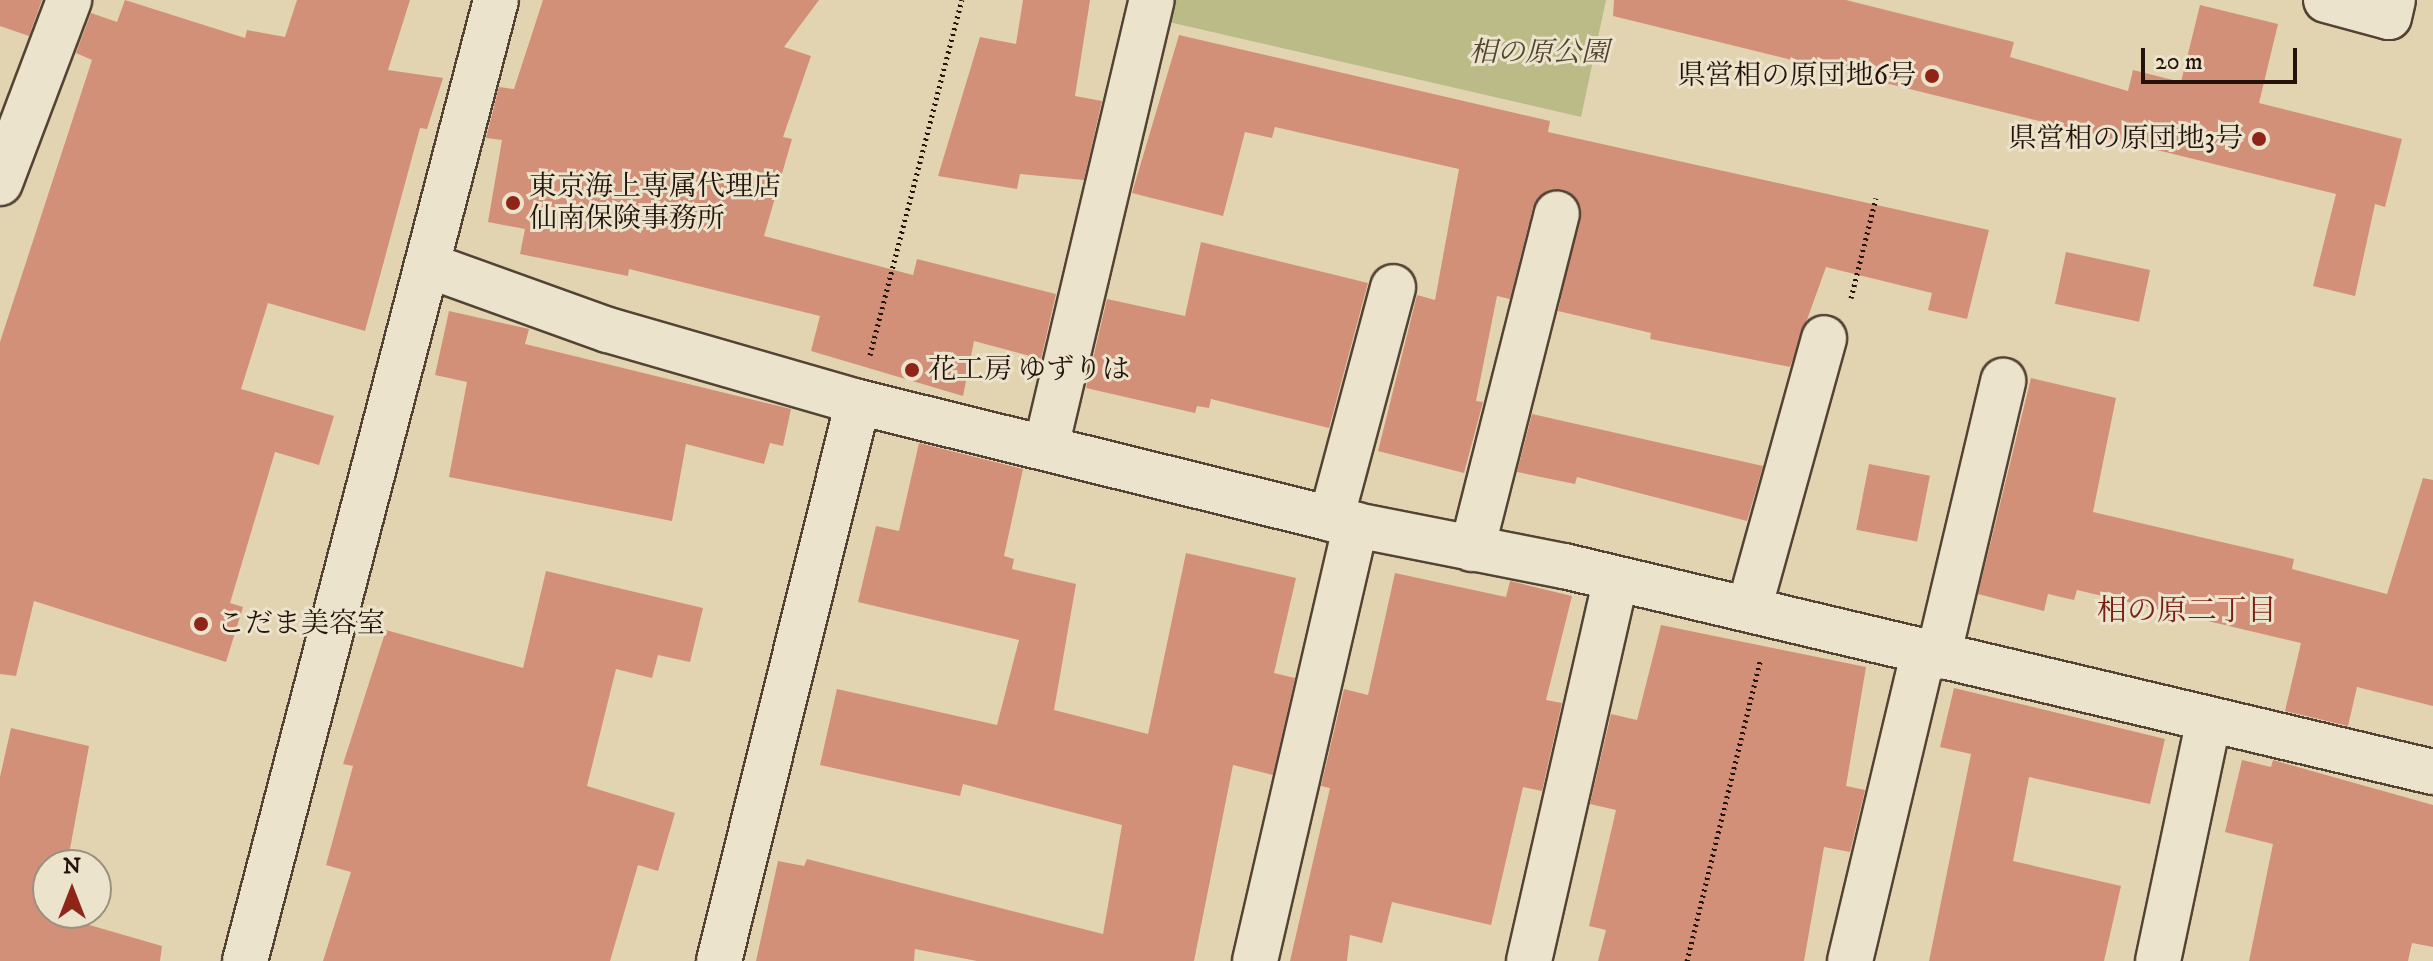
<!DOCTYPE html>
<meta charset="utf-8">
<style>
body{margin:0}
#map{position:relative;width:2433px;height:961px;overflow:hidden;background:#e2d4b0;font-family:"IM FELL DW Pica","Noto Serif JP",serif}
div>[style]{position:absolute}
[style*='--x']{left:calc(var(--x)*1px);top:calc(var(--y)*1px);width:calc(var(--w)*1px);rotate:calc(var(--a)*1deg)}
.green>*{inset:0;background:#babb87}
.building>*{inset:0;background:#d39079;transform-origin:0 0}
.path>*{height:5px;margin-top:-2.5px;transform-origin:0;background:repeating-linear-gradient(90deg,#24130b 0 2px,transparent 0 6px)}
.roads{filter:drop-shadow(2px 0 #544334) drop-shadow(-2px 0 #544334) drop-shadow(0 2px #544334) drop-shadow(0 -2px #544334)}
.minor>*{height:44px;margin:-22px;padding:0 22px;transform-origin:22px;border-radius:22px;background:#ece3cc}
.dots>*{width:22px;height:22px;translate:-50% -50%;box-sizing:border-box;border:4px solid #ece3cc;border-radius:50%}
span{translate:-50% -50%;white-space:nowrap;text-align:center;line-height:1.15;-webkit-text-stroke:6px #ece3cc;paint-order:stroke}
.park-label{font-size:28px;color:#514530;font-style:italic}
.poi-label{font-size:28px;color:#24130b}
.right{translate:-100% -50%;text-align:right}
.left{translate:0 -50%;text-align:left}
.neighbourhood-label{font-size:30px;color:#7a1f14}
.north{position:absolute;left:32px;top:849px;width:80px;height:80px;box-sizing:border-box;background:#ece3cc;border:2px solid #9c907f;border-radius:50%;rotate:0deg;font-size:22px;font-weight:700;line-height:32px;text-align:center;color:#24130b}
.north::after{content:'';display:block;margin:auto;width:28px;height:36px;background:#8f2418;clip-path:polygon(50% 0,100% 100%,50% 72%,0 100%)}
.scale{position:absolute;left:2141px;top:48px;width:156px;height:36px;box-sizing:border-box;border:4px solid #24130b;border-top:0;padding-left:10px;font-size:24px;line-height:28px;white-space:nowrap;color:#24130b;-webkit-text-stroke:6px #ece3cc;paint-order:stroke}
</style>
<div id="map">
<div class="green">
<div style="clip-path:polygon(1174px 0,1606px 0,1581px 117px,1169px 22px)"></div>
</div>
<div class="building">
<div style="clip-path:polygon(0 0,42px 0,29px 36px,0 26px)"></div>
<div style="clip-path:polygon(125px 0,245px 38px,247px 30px,285px 37px,297px 0,410px 0,388px 70px,443px 78px,427px 129px,420px 128px,365px 331px,268px 303px,241px 389px,334px 416px,319px 465px,275px 452px,230px 603px,243px 607px,226px 662px,34px 601px,16px 676px,0 674px,0 342px,92px 60px,76px 53px,91px 13px,117px 22px)"></div>
<div style="clip-path:polygon(543px 0,819px 0,784px 47px,811px 56px,783px 137px,792px 139px,764px 236px,913px 275px,917px 259px,1056px 294px,1041px 359px,974px 341px,963px 396px,811px 351px,820px 316px,629px 269px,628px 276px,520px 254px,525px 229px,488px 222px,502px 140px,486px 138px,499px 87px,514px 89px)"></div>
<div style="clip-path:polygon(1023px 0,1090px 0,1075px 96px,1102px 101px,1084px 180px,1020px 174px,1017px 189px,938px 176px,980px 37px,1016px 44px)"></div>
<div style="clip-path:polygon(1614px 0,1846px 0,2014px 42px,2010px 57px,2128px 91px,2133px 70px,2181px 82px,2200px 5px,2278px 24px,2259px 103px,2402px 139px,2385px 207px,2375px 204px,2355px 296px,2313px 286px,2336px 194px,1613px 16px)"></div>
<div style="clip-path:polygon(1179px 35px,1550px 121px,1548px 132px,1989px 230px,1967px 319px,1928px 310px,1932px 293px,1826px 267px,1790px 367px,1650px 339px,1651px 333px,1558px 311px,1581px 208px,1574px 196px,1551px 190px,1533px 208px,1510px 299px,1497px 296px,1476px 401px,1483px 402px,1464px 473px,1378px 451px,1417px 295px,1435px 300px,1459px 169px,1275px 127px,1272px 138px,1245px 132px,1223px 216px,1132px 193px)"></div>
<div style="clip-path:polygon(1201px 242px,1368px 283px,1329px 428px,1211px 399px,1209px 408px,1197px 406px,1195px 413px,1086px 388px,1107px 299px,1185px 316px)"></div>
<div style="left:2066px;top:252px;width:86px;height:53px;rotate:12deg"></div>
<div style="clip-path:polygon(449px 311px,529px 329px,525px 344px,791px 409px,783px 446px,770px 443px,764px 464px,686px 444px,672px 521px,449px 477px,467px 382px,435px 375px)"></div>
<div style="clip-path:polygon(2031px 378px,2116px 398px,2093px 512px,2294px 559px,2292px 569px,2387px 594px,2423px 478px,2433px 480px,2433px 706px,2357px 687px,2348px 726px,2285px 711px,2301px 643px,2077px 590px,2074px 600px,2048px 594px,2044px 611px,1978px 594px)"></div>
<div style="clip-path:polygon(1532px 414px,1763px 466px,1747px 521px,1577px 477px,1575px 484px,1517px 472px)"></div>
<div style="clip-path:polygon(919px 443px,1023px 469px,1004px 556px,1014px 559px,1012px 569px,1076px 584px,1054px 710px,1148px 734px,1186px 553px,1296px 578px,1274px 673px,1295px 678px,1273px 775px,1233px 765px,1194px 961px,977px 961px,915px 949px,914px 961px,756px 961px,778px 861px,804px 866px,807px 859px,1103px 934px,1122px 825px,963px 784px,960px 796px,820px 765px,837px 689px,997px 725px,1019px 640px,858px 602px,876px 526px,899px 531px)"></div>
<div style="left:1869px;top:464px;width:62px;height:67px;rotate:11deg"></div>
<div style="clip-path:polygon(546px 571px,703px 608px,690px 662px,658px 655px,652px 678px,616px 669px,587px 786px,675px 813px,658px 871px,638px 865px,610px 961px,323px 961px,351px 872px,326px 865px,353px 766px,343px 764px,386px 630px,523px 668px)"></div>
<div style="clip-path:polygon(1395px 573px,1506px 597px,1510px 581px,1572px 596px,1546px 700px,1562px 703px,1542px 791px,1523px 787px,1491px 925px,1392px 902px,1382px 943px,1350px 935px,1347px 961px,1290px 961px,1330px 788px,1321px 786px,1344px 689px,1368px 695px)"></div>
<div style="clip-path:polygon(1661px 625px,1866px 667px,1846px 786px,1865px 790px,1850px 852px,1824px 847px,1804px 961px,1598px 961px,1606px 930px,1589px 926px,1616px 810px,1590px 804px,1611px 714px,1637px 720px)"></div>
<div style="clip-path:polygon(1954px 688px,2165px 739px,2150px 804px,2029px 777px,2013px 861px,2121px 886px,2104px 961px,1929px 961px,1971px 754px,1940px 747px)"></div>
<div style="clip-path:polygon(11px 728px,89px 746px,67px 865px,48px 865px,48px 913px,162px 946px,160px 961px,0 961px,0 777px)"></div>
<div style="clip-path:polygon(2242px 760px,2271px 767px,2273px 760px,2433px 805px,2433px 947px,2412px 943px,2408px 961px,2249px 961px,2273px 844px,2225px 832px)"></div>
</div>
<div class="path">
<div style="--x:1851;--y:298;--w:103;--a:-76"></div>
<div style="--x:870;--y:355;--w:367;--a:-75.5"></div>
<div style="--x:1687;--y:961;--w:309;--a:-76.3"></div>
</div>
<div class="roads">
<div class="minor">
<div style="--x:2326;--y:0;--w:65;--a:15.1"></div>
<div style="--x:2389;--y:17;--w:17;--a:-77"></div>
<div style="--x:0;--y:183;--w:196;--a:-69.3"></div>
<div style="--x:427;--y:265;--w:192;--a:19.8"></div>
<div style="--x:608;--y:330;--w:260;--a:16.1"></div>
<div style="--x:858;--y:402;--w:513;--a:13.87"></div>
<div style="--x:1356;--y:525;--w:212;--a:11.2"></div>
<div style="--x:1564;--y:566;--w:893;--a:13.34"></div>
<div style="--x:1046;--y:447;--w:459;--a:-76.7"></div>
<div style="--x:1331;--y:519;--w:240;--a:-75"></div>
<div style="--x:1472;--y:549;--w:346;--a:-75.8"></div>
<div style="--x:1749;--y:609;--w:281;--a:-74.5"></div>
<div style="--x:1938;--y:657;--w:284;--a:-76.7"></div>
<div style="--x:245;--y:961;--w:993;--a:-75.36"></div>
<div style="--x:719;--y:961;--w:576;--a:-76.04"></div>
<div style="--x:1255;--y:961;--w:448;--a:-77"></div>
<div style="--x:1529;--y:961;--w:392;--a:-77.2"></div>
<div style="--x:1850;--y:961;--w:316;--a:-76.6"></div>
<div style="--x:2158;--y:961;--w:247;--a:-78.1"></div>
</div>
</div>
<div class="dots">
<div style="left:1932px;top:76px;background:#8f2418"></div>
<div style="left:2259px;top:139px;background:#8f2418"></div>
<div style="left:513px;top:203px;background:#8f2418"></div>
<div style="left:912px;top:370px;background:#8f2418"></div>
<div style="left:201px;top:624px;background:#8f2418"></div>
</div>
<div class="park-label">
<span style="left:1539px;top:53px">相の原公園</span>
</div>
<div class="poi-label">
<span class="right" style="left:1916px;top:76px">県営相の原団地6号</span>
<span class="right" style="left:2243px;top:139px">県営相の原団地3号</span>
<span class="left" style="left:529px;top:203px">東京海上専属代理店<br>仙南保険事務所</span>
<span class="left" style="left:928px;top:370px">花工房 ゆずりは</span>
<span class="left" style="left:217px;top:624px">こだま美容室</span>
</div>
<div class="neighbourhood-label">
<span style="left:2187px;top:612px">相の原二丁目</span>
</div>
<div class="north">N</div>
<div class="scale">20 m</div>
</div>
